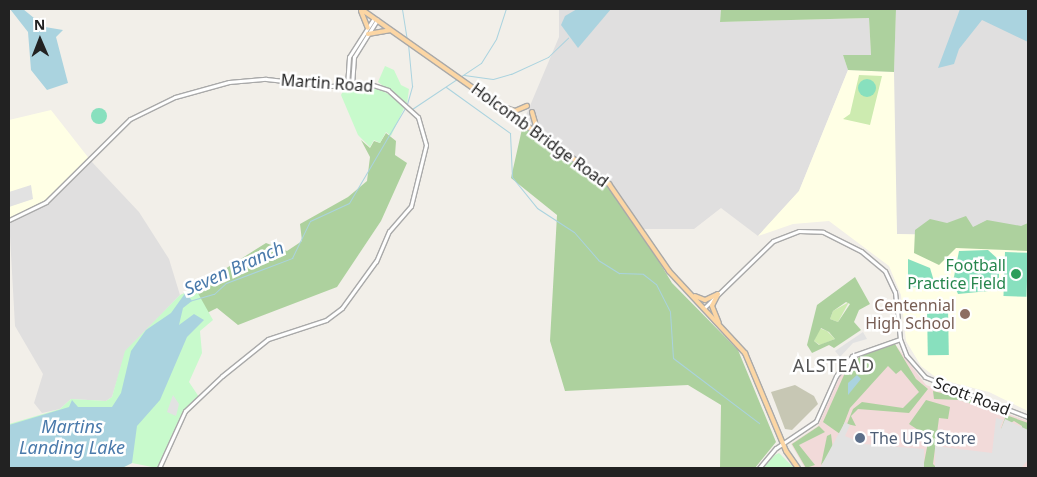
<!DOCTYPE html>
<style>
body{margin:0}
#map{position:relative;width:1037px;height:477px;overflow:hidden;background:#f2efe9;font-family:"Noto Sans",sans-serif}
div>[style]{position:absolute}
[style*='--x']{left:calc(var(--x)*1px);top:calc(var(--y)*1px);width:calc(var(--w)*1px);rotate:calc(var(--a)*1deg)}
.residential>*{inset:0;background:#e0dfdf}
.commercial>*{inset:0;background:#f2dad9}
.education>*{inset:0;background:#ffffe5}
.construction>*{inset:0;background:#c7c7b4}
.grass>*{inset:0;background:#cdebb0}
.forest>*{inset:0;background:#add19e}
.park>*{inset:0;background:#c8facc}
.pitch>*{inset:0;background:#88e0be;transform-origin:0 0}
.round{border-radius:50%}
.parking>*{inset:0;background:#e2e2e2}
.water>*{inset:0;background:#aad3df}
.stream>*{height:1px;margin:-0.5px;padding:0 0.5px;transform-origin:0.5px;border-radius:0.5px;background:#aad3df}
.roads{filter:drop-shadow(1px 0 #a9a9a9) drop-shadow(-1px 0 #a9a9a9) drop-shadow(0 1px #a9a9a9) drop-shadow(0 -1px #a9a9a9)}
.minor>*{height:3px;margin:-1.5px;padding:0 1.5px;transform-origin:1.5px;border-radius:1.5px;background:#fff}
.major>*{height:4px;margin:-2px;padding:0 2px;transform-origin:2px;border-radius:2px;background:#fcd6a4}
.dots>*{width:14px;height:14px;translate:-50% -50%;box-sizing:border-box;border:2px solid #fff;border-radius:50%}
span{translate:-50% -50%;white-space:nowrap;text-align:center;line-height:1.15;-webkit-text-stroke:5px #fff;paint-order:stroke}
.street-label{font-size:16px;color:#222}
.leisure-label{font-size:16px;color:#27864d}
.right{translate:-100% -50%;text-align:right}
.education-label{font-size:16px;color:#785e54}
.service-label{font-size:16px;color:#4e5e75}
.left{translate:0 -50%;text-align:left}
.water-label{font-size:18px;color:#4a7aab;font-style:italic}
.neighbourhood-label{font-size:18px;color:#555;letter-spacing:1px}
.frame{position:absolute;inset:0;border:10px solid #222;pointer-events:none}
.north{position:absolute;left:15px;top:15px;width:50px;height:50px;-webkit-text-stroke:4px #fff;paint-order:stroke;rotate:359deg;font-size:14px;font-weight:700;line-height:20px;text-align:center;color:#222}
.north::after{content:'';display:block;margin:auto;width:18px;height:22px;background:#222;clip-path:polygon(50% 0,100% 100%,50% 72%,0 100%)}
</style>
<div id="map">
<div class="residential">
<div style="clip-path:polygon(559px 9px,721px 9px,720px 22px,869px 18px,871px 56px,843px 55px,848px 70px,799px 191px,758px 236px,721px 208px,694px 229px,637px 229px,614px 187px,524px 120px,559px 37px)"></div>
<div style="clip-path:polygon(896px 9px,1028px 9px,1028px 237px,897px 234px,892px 133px)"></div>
<div style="clip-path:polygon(91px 161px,139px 212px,169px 259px,180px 295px,126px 351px,112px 397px,106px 401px,71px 399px,60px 409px,42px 413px,34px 403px,43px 374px,15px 326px,9px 218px,40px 205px)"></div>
</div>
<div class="commercial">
<div style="clip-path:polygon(894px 343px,926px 385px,1028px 421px,1028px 468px,805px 468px,791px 444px,818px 426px,841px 374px,861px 354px)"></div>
</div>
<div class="education">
<div style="clip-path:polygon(848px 70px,894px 72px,897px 234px,1028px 237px,1028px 411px,989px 392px,938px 379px,921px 366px,906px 341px,901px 295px,889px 266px,829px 221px,793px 224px,758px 236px,799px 191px)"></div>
<div style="clip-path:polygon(51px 110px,91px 161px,40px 205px,9px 218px,9px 120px)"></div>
</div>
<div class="construction">
<div style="clip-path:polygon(795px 385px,814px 396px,818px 404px,792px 430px,785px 429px,771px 392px)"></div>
</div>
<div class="grass">
<div style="clip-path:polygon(859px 75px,882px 76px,870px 125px,843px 119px,850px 114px)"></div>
<div style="clip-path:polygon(849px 302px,838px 322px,830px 319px,833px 311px)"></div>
<div style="clip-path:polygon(819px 328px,827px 331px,835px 339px,820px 345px,814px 341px)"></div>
</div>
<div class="forest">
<div style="clip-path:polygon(721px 9px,896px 9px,894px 72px,848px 70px,843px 55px,871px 55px,869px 18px,720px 22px)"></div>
<div style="clip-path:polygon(524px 120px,614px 187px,672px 283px,738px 350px,776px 442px,755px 468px,720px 468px,721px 405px,688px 385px,565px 391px,550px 341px,557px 215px,511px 178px)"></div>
<div style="clip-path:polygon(386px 133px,396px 141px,395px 155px,407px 163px,381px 221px,337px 287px,238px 325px,217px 308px,207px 313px,195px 288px,266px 243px,287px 251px,302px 241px,300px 224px,348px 197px,367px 181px,370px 157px,361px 140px,370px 148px,374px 141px,380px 143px)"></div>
<div style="clip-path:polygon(966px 216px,973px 227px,987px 220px,1021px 226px,1028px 223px,1028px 251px,956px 248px,939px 265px,914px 253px,915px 230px,930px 219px,947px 223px)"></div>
<div style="clip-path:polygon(evenodd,855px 277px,870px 304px,859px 310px,854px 322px,861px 330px,834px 348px,829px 345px,812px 353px,807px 345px,817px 305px,855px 277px,846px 302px,850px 304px,838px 322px,830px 319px,833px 311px,846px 302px,855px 277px,821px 328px,829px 332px,835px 339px,819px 345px,814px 341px,821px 328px)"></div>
<div style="clip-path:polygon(895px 344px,916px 379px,928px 389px,909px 413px,858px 409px,851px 416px,856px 426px,847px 424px,853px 409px,862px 402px,903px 408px,919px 392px,901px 370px,896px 374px,888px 366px,850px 408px,840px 434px,823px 422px,848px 366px,862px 355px)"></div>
<div style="clip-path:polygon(933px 391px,981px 403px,1001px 413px,959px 400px,934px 399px)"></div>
<div style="clip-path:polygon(926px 400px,950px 407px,948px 419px,939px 418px,933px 464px,937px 468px,923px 468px,929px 437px,909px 424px)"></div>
<div style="clip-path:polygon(1006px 415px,1028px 423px,1028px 430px,1022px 432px,1022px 426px,1014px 421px,1001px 429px)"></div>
<div style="clip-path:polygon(819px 426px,825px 432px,799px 445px,815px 465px,806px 468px,792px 444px)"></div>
<div style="clip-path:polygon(831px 434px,833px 450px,821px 465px,827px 436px)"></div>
</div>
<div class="park">
<div style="clip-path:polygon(385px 66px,394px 70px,401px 85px,409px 89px,407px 104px,378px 82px)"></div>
<div style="clip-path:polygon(374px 86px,406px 104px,391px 136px,386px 132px,380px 143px,374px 140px,370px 147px,358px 135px,341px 95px,344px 89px)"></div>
<div style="clip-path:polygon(195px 288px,213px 320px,200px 331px,202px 353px,189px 382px,199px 397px,181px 415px,157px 468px,132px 463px,122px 468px,9px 468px,9px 424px,60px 409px,71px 399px,106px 401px,112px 397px,125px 351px,180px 295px)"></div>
<div style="clip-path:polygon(779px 453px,794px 468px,763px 468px,775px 455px)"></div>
</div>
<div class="pitch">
<div class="round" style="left:858px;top:79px;width:18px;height:18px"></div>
<div class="round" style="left:91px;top:108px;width:16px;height:16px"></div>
<div style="clip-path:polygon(988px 250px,999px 260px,999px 290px,958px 294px,953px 282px,959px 251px)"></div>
<div style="left:1005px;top:252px;width:23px;height:44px;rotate:2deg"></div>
<div style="clip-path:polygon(908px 259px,930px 268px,936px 288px,908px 287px)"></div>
<div style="left:948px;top:308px;width:47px;height:21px;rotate:89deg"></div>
</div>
<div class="parking">
<div style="clip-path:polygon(31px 185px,33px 199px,9px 207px,9px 192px)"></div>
<div style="clip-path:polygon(863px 332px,867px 339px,853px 343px,840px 357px,835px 351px)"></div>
<div style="clip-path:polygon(173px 395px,179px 404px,176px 416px,167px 412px)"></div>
<div style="clip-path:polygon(996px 418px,1003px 420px,1000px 427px,1001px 429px,1005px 419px,1028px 430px,1028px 460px,1021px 468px,935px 468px,935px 446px,992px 453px)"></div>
<div style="clip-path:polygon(845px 422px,850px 425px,845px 436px,864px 444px,924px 449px,924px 468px,820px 468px)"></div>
</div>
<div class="water">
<div style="clip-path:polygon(10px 9px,23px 9px,45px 27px,63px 30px,56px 37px,68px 83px,47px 90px,31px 70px,28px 32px)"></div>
<div style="clip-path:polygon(577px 9px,611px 9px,578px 48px,561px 25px,565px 16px)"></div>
<div style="clip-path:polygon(960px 9px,1028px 9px,1028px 42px,982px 20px,959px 49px,954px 64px,938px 68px)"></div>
<div style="clip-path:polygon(186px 292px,192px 301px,183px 308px,179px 325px,194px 314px,204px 320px,187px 337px,160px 400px,137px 426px,132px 463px,122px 468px,9px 468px,9px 425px,69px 407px,72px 400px,78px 407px,112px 407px,121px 393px,131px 351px,146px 330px,171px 313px)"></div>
<div style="clip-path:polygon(857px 375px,861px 379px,848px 395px,848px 383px)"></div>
</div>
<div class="stream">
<div style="--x:402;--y:9;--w:31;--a:81"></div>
<div style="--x:464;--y:75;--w:29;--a:8"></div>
<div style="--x:493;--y:79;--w:19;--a:-16"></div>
<div style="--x:511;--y:74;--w:41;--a:-24.7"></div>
<div style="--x:548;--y:57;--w:28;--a:-44"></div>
<div style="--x:446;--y:87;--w:79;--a:35.7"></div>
<div style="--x:510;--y:133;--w:44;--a:87.4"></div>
<div style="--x:512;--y:177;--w:40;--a:51"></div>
<div style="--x:537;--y:208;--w:44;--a:33"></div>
<div style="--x:574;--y:232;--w:37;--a:49"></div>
<div style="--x:598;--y:260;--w:25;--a:32"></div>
<div style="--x:619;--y:273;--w:24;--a:2"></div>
<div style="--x:643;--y:274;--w:16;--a:38"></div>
<div style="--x:656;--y:284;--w:31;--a:63"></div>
<div style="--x:670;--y:312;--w:46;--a:86.3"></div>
<div style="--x:673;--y:358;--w:108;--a:37.1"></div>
<div style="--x:407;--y:104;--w:19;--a:-74"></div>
<div style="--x:412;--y:86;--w:42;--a:-95.4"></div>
<div style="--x:412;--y:109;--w:83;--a:-33.7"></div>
<div style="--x:481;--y:63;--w:28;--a:-58"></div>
<div style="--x:496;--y:39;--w:32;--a:-72"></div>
<div style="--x:189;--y:301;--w:26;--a:-16"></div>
<div style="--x:214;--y:294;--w:16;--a:-43"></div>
<div style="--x:226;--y:283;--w:71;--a:-20.7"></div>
<div style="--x:292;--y:258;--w:41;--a:-64.1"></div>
<div style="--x:310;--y:221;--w:43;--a:-24.8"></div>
<div style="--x:349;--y:203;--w:110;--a:-59.5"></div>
</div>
<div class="roads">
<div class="minor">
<div style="--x:352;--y:85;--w:28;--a:-86"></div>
<div style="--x:354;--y:57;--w:44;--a:-58.1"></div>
<div style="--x:347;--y:86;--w:29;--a:-86"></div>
<div style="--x:349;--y:57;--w:46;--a:-57.3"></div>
<div style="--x:9;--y:220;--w:41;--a:-25.9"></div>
<div style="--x:46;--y:202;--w:118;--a:-44.7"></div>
<div style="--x:130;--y:119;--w:50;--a:-26.1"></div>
<div style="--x:175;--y:97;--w:56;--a:-15.5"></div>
<div style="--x:229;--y:82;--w:37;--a:-5"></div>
<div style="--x:266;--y:79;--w:64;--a:6.2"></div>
<div style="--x:330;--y:86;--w:40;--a:-2.9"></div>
<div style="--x:370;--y:84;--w:19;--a:18"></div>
<div style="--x:388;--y:90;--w:40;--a:42"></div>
<div style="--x:418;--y:117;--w:29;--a:74"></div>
<div style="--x:426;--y:145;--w:63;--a:103.8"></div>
<div style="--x:411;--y:206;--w:33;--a:131"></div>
<div style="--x:389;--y:231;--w:33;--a:113"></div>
<div style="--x:376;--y:261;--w:58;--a:125.9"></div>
<div style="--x:342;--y:308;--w:20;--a:143"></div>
<div style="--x:326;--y:320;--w:61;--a:161.9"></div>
<div style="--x:268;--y:339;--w:59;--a:141.2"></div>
<div style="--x:222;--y:376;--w:51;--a:136.6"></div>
<div style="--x:185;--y:411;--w:63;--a:114.5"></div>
<div style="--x:704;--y:308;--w:96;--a:-44.2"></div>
<div style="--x:773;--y:241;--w:28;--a:-21"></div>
<div style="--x:799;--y:231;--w:24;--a:2"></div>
<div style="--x:823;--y:232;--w:42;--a:26.6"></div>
<div style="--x:861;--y:251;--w:31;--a:40"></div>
<div style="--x:885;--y:271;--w:23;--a:65"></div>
<div style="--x:895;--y:292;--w:47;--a:83.9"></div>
<div style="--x:900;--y:339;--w:17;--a:69"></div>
<div style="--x:906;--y:355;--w:29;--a:49"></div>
<div style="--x:925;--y:377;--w:110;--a:21.2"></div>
<div style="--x:759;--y:468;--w:26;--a:-50"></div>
<div style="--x:776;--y:448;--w:48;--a:-34"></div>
<div style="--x:816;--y:421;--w:49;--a:-66"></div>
<div style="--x:836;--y:376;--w:26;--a:-51"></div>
<div style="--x:852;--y:356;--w:51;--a:-19.5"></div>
</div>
<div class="major">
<div style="--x:361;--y:9;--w:304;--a:35.2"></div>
<div style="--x:609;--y:184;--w:106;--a:55.4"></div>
<div style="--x:669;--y:271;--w:112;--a:47.2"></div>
<div style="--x:745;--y:353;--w:106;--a:67.3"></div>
<div style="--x:786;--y:451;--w:21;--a:55"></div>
<div style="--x:361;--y:11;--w:18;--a:68"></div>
<div style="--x:368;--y:34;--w:22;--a:-10"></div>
<div style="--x:506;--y:108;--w:9;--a:18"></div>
<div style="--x:515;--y:111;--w:13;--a:-23"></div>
<div style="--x:532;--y:112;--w:19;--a:74"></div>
<div style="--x:718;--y:294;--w:13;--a:117"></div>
<div style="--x:712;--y:306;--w:18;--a:68"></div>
<div style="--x:695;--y:296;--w:11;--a:22"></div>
<div style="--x:705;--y:300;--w:14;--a:-25"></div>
</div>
</div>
<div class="dots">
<div style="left:1016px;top:274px;background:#2e9e5b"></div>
<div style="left:965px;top:314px;background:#8d6e63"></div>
<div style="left:860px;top:438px;background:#5c6f8a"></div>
</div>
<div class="street-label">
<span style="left:327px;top:83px;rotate:4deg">Martin Road</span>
<span style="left:540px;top:135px;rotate:36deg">Holcomb Bridge Road</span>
<span style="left:972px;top:396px;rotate:21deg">Scott Road</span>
</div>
<div class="leisure-label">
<span class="right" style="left:1006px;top:274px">Football<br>Practice Field</span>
</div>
<div class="education-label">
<span class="right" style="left:955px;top:314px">Centennial<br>High School</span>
</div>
<div class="service-label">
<span class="left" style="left:870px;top:438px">The UPS Store</span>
</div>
<div class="water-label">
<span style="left:234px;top:268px;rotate:-24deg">Seven Branch</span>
<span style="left:72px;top:437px">Martins<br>Landing Lake</span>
</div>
<div class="neighbourhood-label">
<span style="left:834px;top:365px">ALSTEAD</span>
</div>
<div class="frame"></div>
<div class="north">N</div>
</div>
